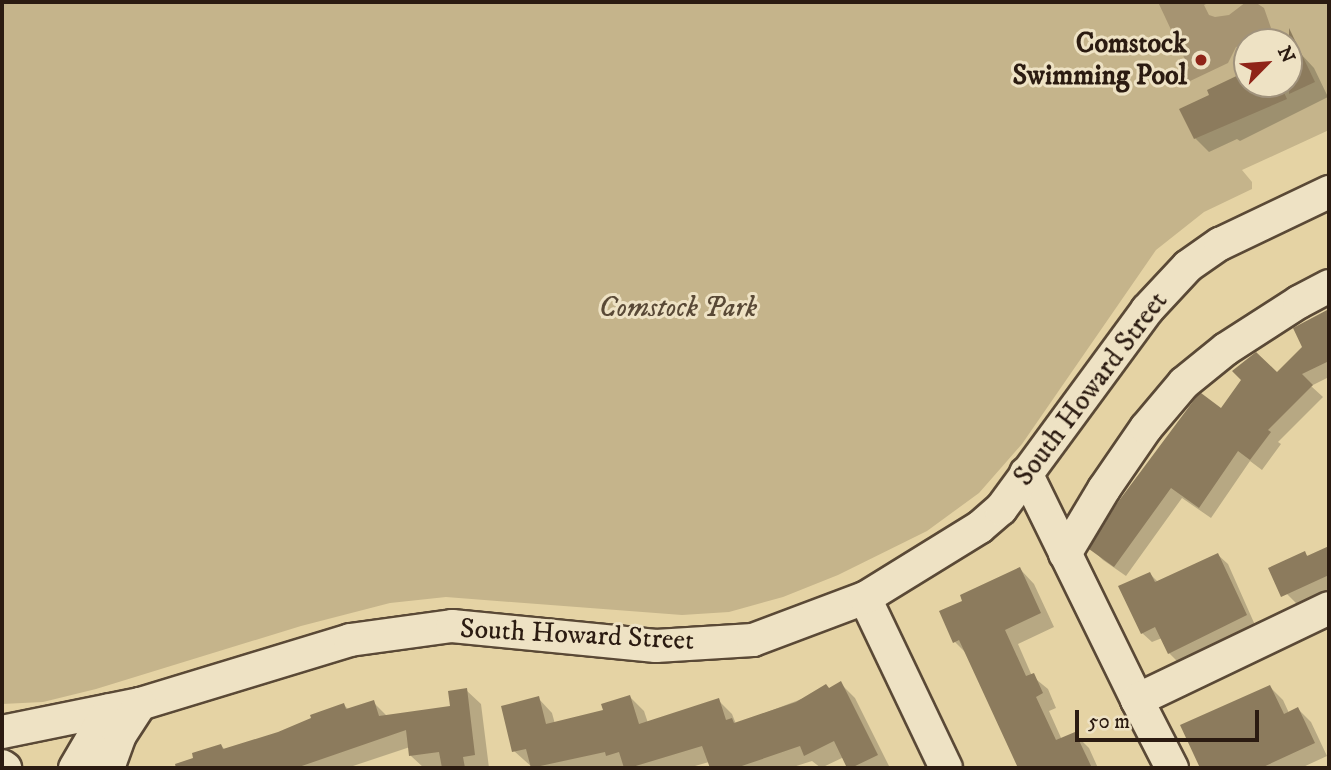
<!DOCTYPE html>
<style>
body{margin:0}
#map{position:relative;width:1331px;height:770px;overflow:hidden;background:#e5d3a4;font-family:"IM FELL DW Pica",serif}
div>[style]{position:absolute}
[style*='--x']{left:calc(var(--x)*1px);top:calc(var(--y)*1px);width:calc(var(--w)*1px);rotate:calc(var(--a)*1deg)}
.green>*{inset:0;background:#c5b48b}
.water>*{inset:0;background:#a69472}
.shadow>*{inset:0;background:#0003}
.building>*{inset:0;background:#8c7b5d}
.roads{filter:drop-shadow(2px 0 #5a4936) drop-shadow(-2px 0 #5a4936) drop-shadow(0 2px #5a4936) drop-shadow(0 -2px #5a4936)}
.minor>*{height:32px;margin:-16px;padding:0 16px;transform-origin:16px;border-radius:16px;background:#eee2c4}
.dots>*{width:19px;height:19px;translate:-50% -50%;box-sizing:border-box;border:4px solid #eee2c4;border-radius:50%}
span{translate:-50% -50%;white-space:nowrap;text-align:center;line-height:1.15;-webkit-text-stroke:6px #eee2c4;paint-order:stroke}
.poi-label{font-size:28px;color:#2b1b11;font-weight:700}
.right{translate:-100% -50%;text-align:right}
.park-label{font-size:28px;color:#594936;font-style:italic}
.street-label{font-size:28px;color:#2b1b11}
.frame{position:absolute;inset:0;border:4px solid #2b1b11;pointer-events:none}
.north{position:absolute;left:1233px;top:28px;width:70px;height:70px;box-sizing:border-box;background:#eee2c4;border:2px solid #a0927c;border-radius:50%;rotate:65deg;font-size:19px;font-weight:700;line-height:28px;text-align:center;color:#2b1b11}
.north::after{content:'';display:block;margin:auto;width:24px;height:32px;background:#8f2418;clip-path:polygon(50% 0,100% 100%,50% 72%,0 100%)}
.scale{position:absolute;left:1075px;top:710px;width:184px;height:32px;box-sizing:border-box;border:4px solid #2b1b11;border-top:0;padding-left:9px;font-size:21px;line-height:24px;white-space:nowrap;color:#2b1b11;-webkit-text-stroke:5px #eee2c4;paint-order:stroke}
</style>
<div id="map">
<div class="green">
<div style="clip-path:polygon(evenodd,2px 2px,1329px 2px,1329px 130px,1242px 170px,1252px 182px,1252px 189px,1204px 212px,1156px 250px,1022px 444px,979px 493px,927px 531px,838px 575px,783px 597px,729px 612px,682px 615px,446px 597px,390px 603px,301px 626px,96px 689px,43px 702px,2px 704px,2px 2px,1247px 42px,1289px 42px,1289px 84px,1247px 84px,1247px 42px)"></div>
</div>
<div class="water">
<div style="clip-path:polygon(1158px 2px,1210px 2px,1204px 5px,1209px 15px,1215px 17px,1229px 15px,1246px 2px,1255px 2px,1264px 8px,1271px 28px,1262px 40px,1236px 47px,1228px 63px,1188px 82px,1184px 72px,1189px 68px)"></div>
</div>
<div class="shadow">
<div style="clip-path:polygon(1300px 53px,1314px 68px,1328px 97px,1240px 141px,1237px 139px,1209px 152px,1195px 138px,1212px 96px,1247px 73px,1247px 84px,1289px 84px,1289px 59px)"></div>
<div style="clip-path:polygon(1327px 312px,1329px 377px,1311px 386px,1323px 397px,1278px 442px,1281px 444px,1262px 470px,1250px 461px,1211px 518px,1182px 498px,1126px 576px,1103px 560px,1092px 549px,1221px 410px,1243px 380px,1235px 371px,1256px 354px,1277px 375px,1304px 347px)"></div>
<div style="clip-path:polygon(1329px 548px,1329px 594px,1300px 607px,1287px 594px,1274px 567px,1304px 553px,1309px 557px)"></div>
<div style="clip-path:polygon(1218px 555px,1228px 564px,1255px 625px,1179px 663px,1169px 653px,1162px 638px,1152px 642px,1142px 633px,1150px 574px,1158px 582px)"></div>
<div style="clip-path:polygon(1020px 569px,1034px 584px,1054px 627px,1018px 644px,1032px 676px,1048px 689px,1056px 708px,1049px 711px,1062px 740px,1075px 734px,1089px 748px,1098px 768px,1019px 768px,968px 655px,955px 642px,965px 601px)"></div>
<div style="clip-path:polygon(841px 684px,855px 698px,890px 768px,849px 768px,844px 757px,821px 768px,812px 761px,790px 768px,711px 768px,709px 762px,688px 768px,618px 766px,533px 768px,514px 751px,538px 698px,552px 713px,555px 724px,605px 712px,630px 697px,644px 711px,648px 723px,718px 700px,732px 714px,736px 724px)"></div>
<div style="clip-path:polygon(1270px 687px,1283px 700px,1289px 713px,1298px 709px,1311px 722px,1327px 756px,1301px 768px,1202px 768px,1182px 726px)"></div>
<div style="clip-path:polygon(466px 690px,481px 704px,489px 768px,424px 768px,411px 756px,410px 747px,347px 768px,182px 768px,221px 745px,225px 750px,279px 733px,344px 705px,349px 710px,373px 702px,388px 717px,452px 708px)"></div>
</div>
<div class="building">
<div style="clip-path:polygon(1289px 28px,1315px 82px,1289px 94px)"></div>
<div style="clip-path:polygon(1247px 71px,1247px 84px,1280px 84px,1287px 99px,1194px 139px,1179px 109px,1209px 95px,1207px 90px)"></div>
<div style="clip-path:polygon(1329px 309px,1329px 361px,1302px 374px,1313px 385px,1268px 430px,1271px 432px,1250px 460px,1238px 451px,1199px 508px,1171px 488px,1114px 567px,1089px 549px,1115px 506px,1197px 396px,1201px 393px,1221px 408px,1241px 380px,1232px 371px,1256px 352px,1277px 372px,1302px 347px,1293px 328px)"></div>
<div style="clip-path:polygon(1329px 546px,1329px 575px,1281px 597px,1268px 568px,1305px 551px,1307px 556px)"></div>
<div style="clip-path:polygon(1218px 553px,1247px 615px,1168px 654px,1155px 627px,1141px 634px,1118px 586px,1150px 572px,1155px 582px)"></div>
<div style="clip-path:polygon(1020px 567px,1041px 613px,1005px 630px,1026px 676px,1034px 673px,1043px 693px,1036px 697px,1056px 740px,1075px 732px,1092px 768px,1018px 768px,959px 640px,953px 643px,939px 611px,962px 601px,960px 595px)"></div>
<div style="clip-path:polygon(841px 681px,878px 755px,851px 768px,847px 768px,834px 741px,804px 756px,800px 746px,736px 768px,710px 768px,702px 746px,629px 768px,624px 768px,619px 752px,606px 756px,605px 752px,531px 768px,526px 749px,512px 752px,501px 706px,539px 696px,546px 724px,603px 710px,601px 704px,630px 695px,639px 724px,719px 698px,726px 720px,732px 718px,734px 723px,796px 702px,826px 684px,829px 688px)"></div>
<div style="clip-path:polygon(1270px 685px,1284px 714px,1298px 707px,1315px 743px,1261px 768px,1200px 768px,1180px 725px)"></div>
<div style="clip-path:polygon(467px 688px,475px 755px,463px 757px,465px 768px,442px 768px,439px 752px,409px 756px,406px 730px,296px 768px,176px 768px,175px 764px,193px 758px,192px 753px,221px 744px,223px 749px,278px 732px,311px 718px,310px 715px,344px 703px,346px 709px,374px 700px,379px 716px,450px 706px,448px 691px)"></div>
</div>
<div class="roads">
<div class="minor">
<div style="--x:1026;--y:473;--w:253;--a:63.9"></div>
<div style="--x:1065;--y:554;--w:76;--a:-59"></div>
<div style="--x:1104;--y:489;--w:74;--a:-55.5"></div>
<div style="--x:1146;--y:428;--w:59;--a:-49.8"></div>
<div style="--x:1184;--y:383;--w:54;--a:-39"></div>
<div style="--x:1226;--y:349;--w:87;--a:-32.8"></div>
<div style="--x:1299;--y:302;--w:34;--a:-28"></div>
<div style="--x:865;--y:598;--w:188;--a:64.5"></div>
<div style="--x:2;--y:732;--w:141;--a:-11.5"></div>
<div style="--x:140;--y:704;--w:220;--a:-16.9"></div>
<div style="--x:350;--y:640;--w:103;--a:-7.8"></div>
<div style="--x:452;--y:626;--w:205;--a:5.6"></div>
<div style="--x:656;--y:646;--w:97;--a:-3.5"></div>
<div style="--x:753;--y:640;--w:120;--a:-20.6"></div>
<div style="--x:865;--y:598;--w:135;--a:-31.7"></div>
<div style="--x:980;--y:527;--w:28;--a:-41"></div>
<div style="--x:1001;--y:509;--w:247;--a:-53.7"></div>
<div style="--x:1147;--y:310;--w:60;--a:-47"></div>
<div style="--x:1188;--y:266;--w:39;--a:-35"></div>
<div style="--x:1220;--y:244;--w:121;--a:-25.5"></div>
<div style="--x:2;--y:766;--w:4;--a:34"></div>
<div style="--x:75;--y:768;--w:67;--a:-59.6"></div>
<div style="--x:108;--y:768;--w:35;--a:-70"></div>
<div style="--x:120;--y:735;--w:37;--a:-57"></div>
<div style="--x:1172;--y:768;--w:76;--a:-117.2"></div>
<div style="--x:1137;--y:700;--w:213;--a:-25.6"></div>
</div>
</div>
<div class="dots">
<div style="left:1201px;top:60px;background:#8f2418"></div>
</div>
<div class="poi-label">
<span class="right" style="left:1187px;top:60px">Comstock<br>Swimming Pool</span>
</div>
<div class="park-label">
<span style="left:678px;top:308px">Comstock Park</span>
</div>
<div class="street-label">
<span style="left:1091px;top:389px;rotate:-53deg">South Howard Street</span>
<span style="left:577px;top:635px;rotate:3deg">South Howard Street</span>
</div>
<div class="frame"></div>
<div class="north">N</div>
<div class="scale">50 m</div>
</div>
